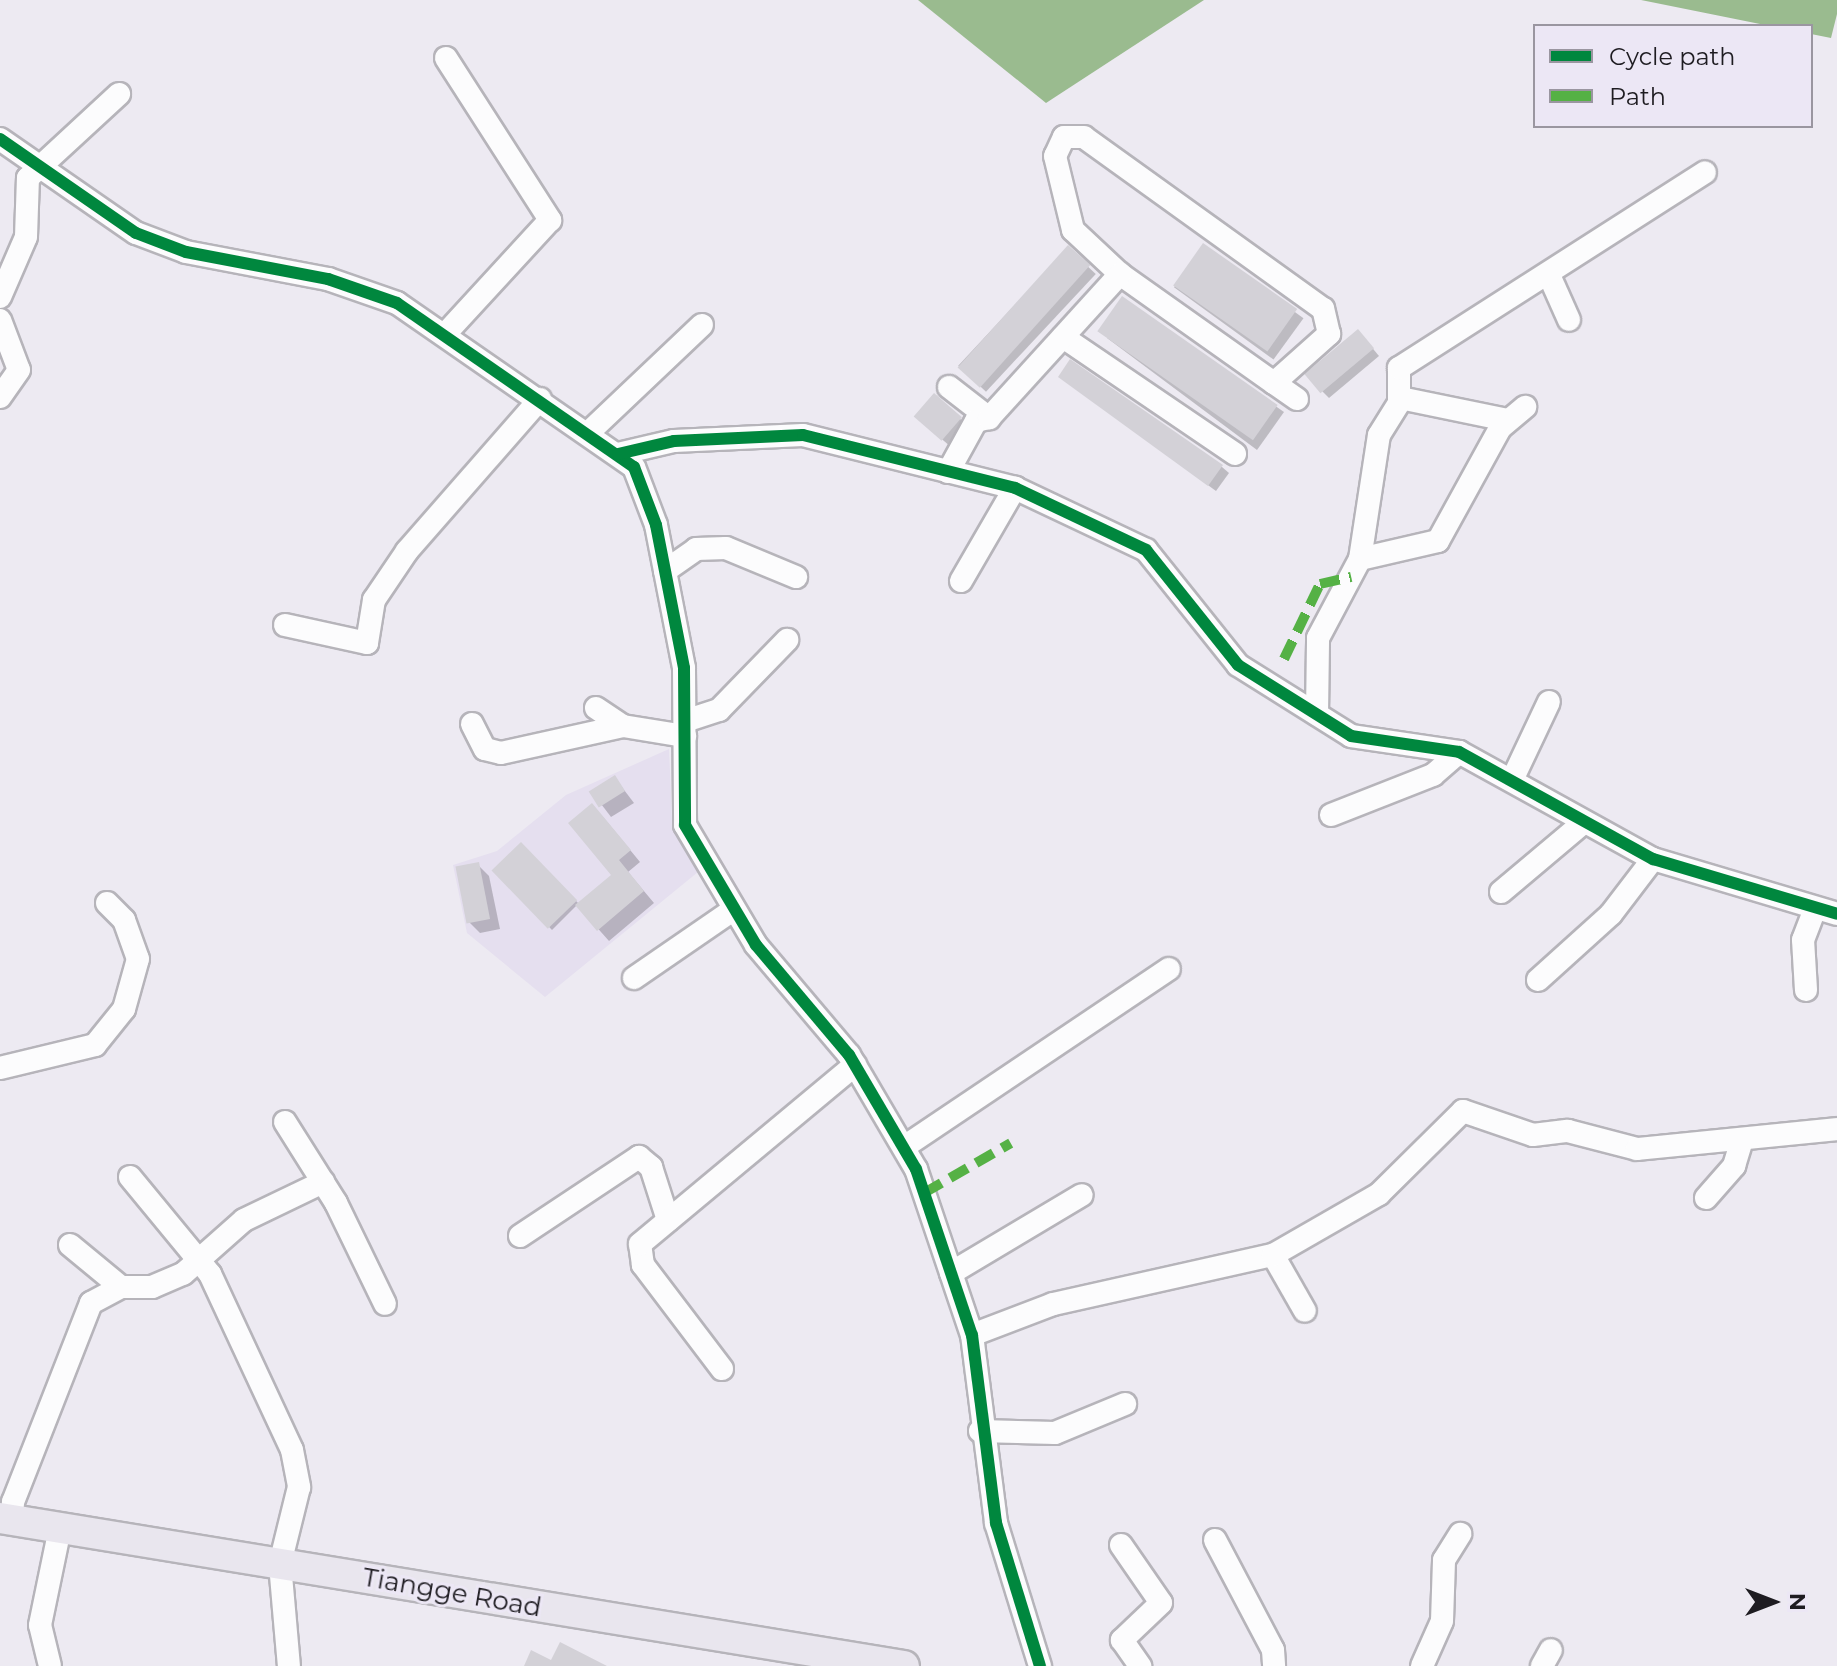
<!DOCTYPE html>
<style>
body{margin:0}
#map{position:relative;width:1837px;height:1666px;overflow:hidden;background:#edeaf2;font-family:Montserrat,sans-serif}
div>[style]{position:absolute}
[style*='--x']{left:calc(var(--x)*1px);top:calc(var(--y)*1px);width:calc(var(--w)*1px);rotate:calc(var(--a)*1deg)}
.built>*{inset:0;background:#e5dfef}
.water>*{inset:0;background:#9abb8f}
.shadow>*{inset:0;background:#0003;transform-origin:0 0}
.building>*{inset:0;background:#d3d1d7;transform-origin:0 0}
.roads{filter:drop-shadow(2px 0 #b6b4ba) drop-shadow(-2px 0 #b6b4ba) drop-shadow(0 2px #b6b4ba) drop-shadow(0 -2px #b6b4ba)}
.minor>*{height:22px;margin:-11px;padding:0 11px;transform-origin:11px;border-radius:11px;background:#fcfcfd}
.major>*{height:30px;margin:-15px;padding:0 15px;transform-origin:15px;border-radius:15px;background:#e9e6ee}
.quiet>*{height:10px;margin-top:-5px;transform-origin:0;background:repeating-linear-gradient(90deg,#55b145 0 20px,transparent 0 30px)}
.cycleway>*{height:12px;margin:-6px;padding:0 6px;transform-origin:6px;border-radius:6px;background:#00873e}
span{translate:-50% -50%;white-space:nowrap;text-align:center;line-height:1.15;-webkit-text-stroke:6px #ece7f5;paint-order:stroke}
.street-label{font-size:26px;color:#1e1c21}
.legend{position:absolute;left:1533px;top:24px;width:280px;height:104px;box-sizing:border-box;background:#ece7f5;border:2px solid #9a96a0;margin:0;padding:10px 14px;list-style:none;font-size:24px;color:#1e1c21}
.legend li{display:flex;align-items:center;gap:16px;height:40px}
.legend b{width:40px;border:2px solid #9a96a0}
.north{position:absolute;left:1733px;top:1562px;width:80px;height:80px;-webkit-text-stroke:6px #ece7f5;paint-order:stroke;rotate:90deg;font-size:22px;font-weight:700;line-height:32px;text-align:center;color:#1e1c21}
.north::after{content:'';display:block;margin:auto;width:28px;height:36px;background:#1e1c21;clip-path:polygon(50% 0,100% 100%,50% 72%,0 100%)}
</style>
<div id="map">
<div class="built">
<div style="clip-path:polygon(669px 749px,672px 817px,698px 872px,545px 997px,467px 933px,453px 865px,497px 851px,566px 795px)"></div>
</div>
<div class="water">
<div style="clip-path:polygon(918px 0,1204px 0,1046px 103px)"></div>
<div style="clip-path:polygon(1641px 0,1837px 0,1837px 14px,1831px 38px,1811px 34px,1811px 26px,1770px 26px)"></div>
</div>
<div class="shadow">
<div style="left:1204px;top:246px;width:123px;height:51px;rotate:36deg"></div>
<div style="left:1068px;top:248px;width:38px;height:161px;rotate:43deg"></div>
<div style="clip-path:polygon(1123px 299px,1284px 412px,1257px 450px,1107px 338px)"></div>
<div style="clip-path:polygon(1364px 338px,1379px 356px,1329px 398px,1322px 391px)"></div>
<div style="clip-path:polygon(1060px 377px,1222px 467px,1229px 473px,1216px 491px)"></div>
<div style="clip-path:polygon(934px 395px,968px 426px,951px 447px,923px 423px)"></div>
<div style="clip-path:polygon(615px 778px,634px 803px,611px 817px,592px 792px)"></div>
<div style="clip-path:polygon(603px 817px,640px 862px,628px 872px,654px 903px,609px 941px,577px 905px,552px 930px,495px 871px,521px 845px,579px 904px,613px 875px)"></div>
<div style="clip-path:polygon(478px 865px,489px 876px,500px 929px,480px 933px,469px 922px)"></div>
</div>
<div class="building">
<div style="left:1203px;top:243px;width:115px;height:52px;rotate:35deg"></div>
<div style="left:1068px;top:245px;width:30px;height:165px;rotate:42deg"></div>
<div style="left:1122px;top:296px;width:190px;height:43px;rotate:35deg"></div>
<div style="left:1358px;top:329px;width:25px;height:70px;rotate:50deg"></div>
<div style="clip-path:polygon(1070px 359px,1223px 465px,1208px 486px,1058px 377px)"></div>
<div style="left:934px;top:393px;width:37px;height:31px;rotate:41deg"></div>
<div style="left:615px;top:775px;width:19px;height:31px;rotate:58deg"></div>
<div style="clip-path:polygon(592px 803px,631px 850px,619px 860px,644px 891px,597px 931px,575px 905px,611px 875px,568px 823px)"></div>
<div style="left:521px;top:842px;width:81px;height:41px;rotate:46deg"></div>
<div style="left:479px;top:862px;width:58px;height:24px;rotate:79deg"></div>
<div style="clip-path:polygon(560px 1642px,607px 1666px,524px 1666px,531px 1650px,551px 1660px)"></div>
</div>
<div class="roads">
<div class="minor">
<div style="--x:446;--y:58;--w:193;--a:57.3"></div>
<div style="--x:550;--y:220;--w:154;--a:132.6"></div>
<div style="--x:0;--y:139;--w:165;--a:34.7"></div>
<div style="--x:136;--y:233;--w:53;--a:20.8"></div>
<div style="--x:186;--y:252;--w:145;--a:10.8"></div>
<div style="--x:328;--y:279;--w:73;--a:19.2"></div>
<div style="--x:397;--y:303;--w:288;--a:34.7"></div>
<div style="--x:634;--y:467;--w:62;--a:69.2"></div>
<div style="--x:656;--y:525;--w:146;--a:78.9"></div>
<div style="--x:684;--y:668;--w:157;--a:89.6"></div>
<div style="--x:685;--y:825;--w:139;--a:59.4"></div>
<div style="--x:756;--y:945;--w:144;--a:49.8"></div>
<div style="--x:849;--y:1055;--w:132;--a:59.6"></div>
<div style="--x:916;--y:1169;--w:175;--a:71.4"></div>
<div style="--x:972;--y:1335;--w:190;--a:82.7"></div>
<div style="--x:996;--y:1523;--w:150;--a:72.9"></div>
<div style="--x:1549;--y:275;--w:49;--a:66"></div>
<div style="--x:0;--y:297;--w:65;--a:-66.6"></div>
<div style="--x:26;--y:237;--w:59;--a:-88.1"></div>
<div style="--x:28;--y:178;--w:124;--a:-42.7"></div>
<div style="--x:0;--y:320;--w:53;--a:69.2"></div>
<div style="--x:19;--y:370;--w:33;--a:125"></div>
<div style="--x:1063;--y:337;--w:208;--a:34.2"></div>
<div style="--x:1274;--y:383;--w:74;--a:-41.7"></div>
<div style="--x:1329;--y:334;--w:26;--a:-103"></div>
<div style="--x:1323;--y:309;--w:294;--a:-144.3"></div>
<div style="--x:1084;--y:137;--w:20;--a:180"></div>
<div style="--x:1064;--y:137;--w:21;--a:115"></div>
<div style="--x:1055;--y:156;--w:76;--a:76.3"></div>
<div style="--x:1073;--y:230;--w:64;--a:43.1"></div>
<div style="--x:1120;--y:274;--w:189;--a:35.3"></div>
<div style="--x:1274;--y:383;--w:28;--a:35"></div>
<div style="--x:949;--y:387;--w:51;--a:37.8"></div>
<div style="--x:1400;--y:398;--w:109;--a:11.6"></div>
<div style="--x:588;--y:433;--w:157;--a:-43.5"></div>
<div style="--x:618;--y:454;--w:57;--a:-13.1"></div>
<div style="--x:674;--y:441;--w:129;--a:-2.7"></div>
<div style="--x:803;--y:435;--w:219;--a:14"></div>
<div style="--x:1015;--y:488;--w:145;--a:25.3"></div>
<div style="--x:1146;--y:550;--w:147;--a:51.3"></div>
<div style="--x:1238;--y:665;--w:133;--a:32.1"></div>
<div style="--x:1351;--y:736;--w:109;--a:8.4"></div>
<div style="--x:1459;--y:752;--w:222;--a:28.9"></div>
<div style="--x:1653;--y:859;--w:192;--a:16.6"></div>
<div style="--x:948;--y:472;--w:58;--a:-61.2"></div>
<div style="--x:976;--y:421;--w:13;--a:-13"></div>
<div style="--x:989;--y:418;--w:195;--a:-47.7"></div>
<div style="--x:1360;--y:559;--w:125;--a:-81.3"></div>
<div style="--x:1379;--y:435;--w:38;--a:-58"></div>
<div style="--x:1399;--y:403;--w:35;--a:-90"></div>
<div style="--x:1399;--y:368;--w:363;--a:-32.6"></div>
<div style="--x:665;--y:571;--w:38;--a:-35"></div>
<div style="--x:696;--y:549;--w:30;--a:-2"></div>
<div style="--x:726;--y:548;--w:76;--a:22.5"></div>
<div style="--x:961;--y:581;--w:108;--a:-59.9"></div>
<div style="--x:285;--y:625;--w:84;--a:12.4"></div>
<div style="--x:367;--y:643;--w:44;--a:-80.8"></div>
<div style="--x:374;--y:600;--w:59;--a:-56"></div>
<div style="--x:407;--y:551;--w:202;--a:-48.8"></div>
<div style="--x:596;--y:708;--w:32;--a:34"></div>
<div style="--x:623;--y:726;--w:63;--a:9.2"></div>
<div style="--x:1317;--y:714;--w:76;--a:-89.2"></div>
<div style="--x:1318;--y:638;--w:89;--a:-62"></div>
<div style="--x:1360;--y:559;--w:80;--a:-13"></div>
<div style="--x:1438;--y:541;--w:129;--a:-61.2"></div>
<div style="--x:1500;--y:428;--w:33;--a:-40"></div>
<div style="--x:688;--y:720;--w:33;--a:-18"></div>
<div style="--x:719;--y:710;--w:98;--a:-45.8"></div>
<div style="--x:472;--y:724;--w:28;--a:63"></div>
<div style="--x:485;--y:749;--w:16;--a:14"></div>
<div style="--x:501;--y:753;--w:125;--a:-12.5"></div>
<div style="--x:1513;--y:778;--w:84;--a:-64.7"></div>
<div style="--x:1331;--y:815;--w:110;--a:-21.4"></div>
<div style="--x:1433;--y:775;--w:35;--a:-41"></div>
<div style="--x:1501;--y:892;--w:107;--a:-40.1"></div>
<div style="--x:634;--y:978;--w:120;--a:-34.5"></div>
<div style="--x:1538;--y:980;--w:98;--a:-42.1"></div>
<div style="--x:1611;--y:914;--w:69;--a:-52.6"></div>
<div style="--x:1806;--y:990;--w:50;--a:-93.4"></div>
<div style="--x:1803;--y:940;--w:34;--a:-69"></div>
<div style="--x:0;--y:1068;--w:98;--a:-13.6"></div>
<div style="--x:95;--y:1045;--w:46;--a:-51.1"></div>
<div style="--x:124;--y:1009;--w:52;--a:-74.4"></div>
<div style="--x:138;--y:959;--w:41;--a:-109.7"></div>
<div style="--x:124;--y:920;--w:24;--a:-135"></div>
<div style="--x:285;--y:1122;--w:96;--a:57.8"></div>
<div style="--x:336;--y:1203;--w:112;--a:64.1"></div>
<div style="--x:904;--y:1147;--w:319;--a:-33.9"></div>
<div style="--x:130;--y:1177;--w:126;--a:50.5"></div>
<div style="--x:210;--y:1274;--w:194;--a:65"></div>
<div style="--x:292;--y:1450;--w:38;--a:79"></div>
<div style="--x:299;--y:1487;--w:79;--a:103.9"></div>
<div style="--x:280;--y:1564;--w:102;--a:85"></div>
<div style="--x:1706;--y:1198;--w:43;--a:-48.8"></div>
<div style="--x:1734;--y:1166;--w:28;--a:-73"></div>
<div style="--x:520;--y:1236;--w:143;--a:-33.6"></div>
<div style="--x:639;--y:1157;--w:16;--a:40"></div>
<div style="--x:651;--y:1167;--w:56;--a:72.2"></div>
<div style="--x:70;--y:1245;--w:66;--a:39.5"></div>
<div style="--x:121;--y:1287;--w:31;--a:0"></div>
<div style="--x:152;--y:1287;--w:34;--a:-23"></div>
<div style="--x:183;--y:1274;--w:81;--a:-41.5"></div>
<div style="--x:244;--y:1220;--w:88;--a:-25.7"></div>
<div style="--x:1273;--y:1255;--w:64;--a:60.3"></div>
<div style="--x:951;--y:1273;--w:152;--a:-30.8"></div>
<div style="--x:972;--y:1335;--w:87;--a:-20.9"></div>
<div style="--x:1053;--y:1304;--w:225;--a:-12.6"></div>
<div style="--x:1273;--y:1255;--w:122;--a:-29.9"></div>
<div style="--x:1379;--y:1194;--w:118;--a:-44.7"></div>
<div style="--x:1463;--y:1111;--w:74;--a:18.9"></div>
<div style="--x:1533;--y:1135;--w:35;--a:-7"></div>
<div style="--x:1568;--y:1131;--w:71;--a:14.6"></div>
<div style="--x:1637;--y:1149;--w:201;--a:-5.7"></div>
<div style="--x:722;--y:1369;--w:131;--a:-127.2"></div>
<div style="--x:643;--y:1265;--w:21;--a:-98"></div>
<div style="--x:640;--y:1244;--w:280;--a:-39.8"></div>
<div style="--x:980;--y:1431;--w:75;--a:1.5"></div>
<div style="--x:1055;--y:1433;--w:76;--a:-22.5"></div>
<div style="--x:12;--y:1520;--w:18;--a:-87"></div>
<div style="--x:13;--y:1502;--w:214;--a:-68.6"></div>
<div style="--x:91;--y:1303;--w:34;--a:-28"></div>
<div style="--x:1215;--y:1540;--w:124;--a:62.2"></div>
<div style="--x:1273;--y:1650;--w:16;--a:86"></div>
<div style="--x:1121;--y:1545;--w:70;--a:55.4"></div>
<div style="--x:1161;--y:1603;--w:54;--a:136.5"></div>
<div style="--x:1122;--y:1640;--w:32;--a:55"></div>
<div style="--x:50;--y:1666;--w:42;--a:-103.7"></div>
<div style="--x:40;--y:1625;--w:99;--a:-78.3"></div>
<div style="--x:1422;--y:1666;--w:49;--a:-66"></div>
<div style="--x:1442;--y:1621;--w:61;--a:-88.1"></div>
<div style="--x:1444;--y:1560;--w:31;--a:-58"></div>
<div style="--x:1542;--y:1666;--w:18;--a:-61"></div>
</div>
<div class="major">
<div style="--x:0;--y:1518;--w:916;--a:9.3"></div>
</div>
</div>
<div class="quiet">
<div style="--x:1284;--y:659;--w:83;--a:-64.4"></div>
<div style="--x:1320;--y:584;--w:32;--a:-13"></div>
<div style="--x:924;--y:1193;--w:100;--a:-29.9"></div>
</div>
<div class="cycleway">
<div style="--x:0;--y:139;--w:165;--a:34.7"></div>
<div style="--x:136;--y:233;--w:53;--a:20.8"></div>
<div style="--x:186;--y:252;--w:145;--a:10.8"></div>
<div style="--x:328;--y:279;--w:73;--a:19.2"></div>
<div style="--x:397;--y:303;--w:288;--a:34.7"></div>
<div style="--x:634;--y:467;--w:62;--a:69.2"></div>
<div style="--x:656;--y:525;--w:146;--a:78.9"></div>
<div style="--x:684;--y:668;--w:157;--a:89.6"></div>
<div style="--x:685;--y:825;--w:139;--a:59.4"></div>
<div style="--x:756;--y:945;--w:144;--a:49.8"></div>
<div style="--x:849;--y:1055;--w:132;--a:59.6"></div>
<div style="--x:916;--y:1169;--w:175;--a:71.4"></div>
<div style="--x:972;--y:1335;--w:190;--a:82.7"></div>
<div style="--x:996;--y:1523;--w:150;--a:72.9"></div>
<div style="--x:618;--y:454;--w:57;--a:-13.1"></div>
<div style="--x:674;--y:441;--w:129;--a:-2.7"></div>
<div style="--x:803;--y:435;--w:219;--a:14"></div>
<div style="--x:1015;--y:488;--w:145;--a:25.3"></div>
<div style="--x:1146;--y:550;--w:147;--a:51.3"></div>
<div style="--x:1238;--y:665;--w:133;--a:32.1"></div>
<div style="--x:1351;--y:736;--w:109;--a:8.4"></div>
<div style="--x:1459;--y:752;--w:222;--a:28.9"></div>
<div style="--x:1653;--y:859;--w:192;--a:16.6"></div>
</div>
<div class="street-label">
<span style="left:452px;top:1593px;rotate:10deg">Tiangge Road</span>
</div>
<ul class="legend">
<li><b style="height:10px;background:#00873e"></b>Cycle path</li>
<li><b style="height:10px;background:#55b145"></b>Path</li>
</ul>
<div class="north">N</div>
</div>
